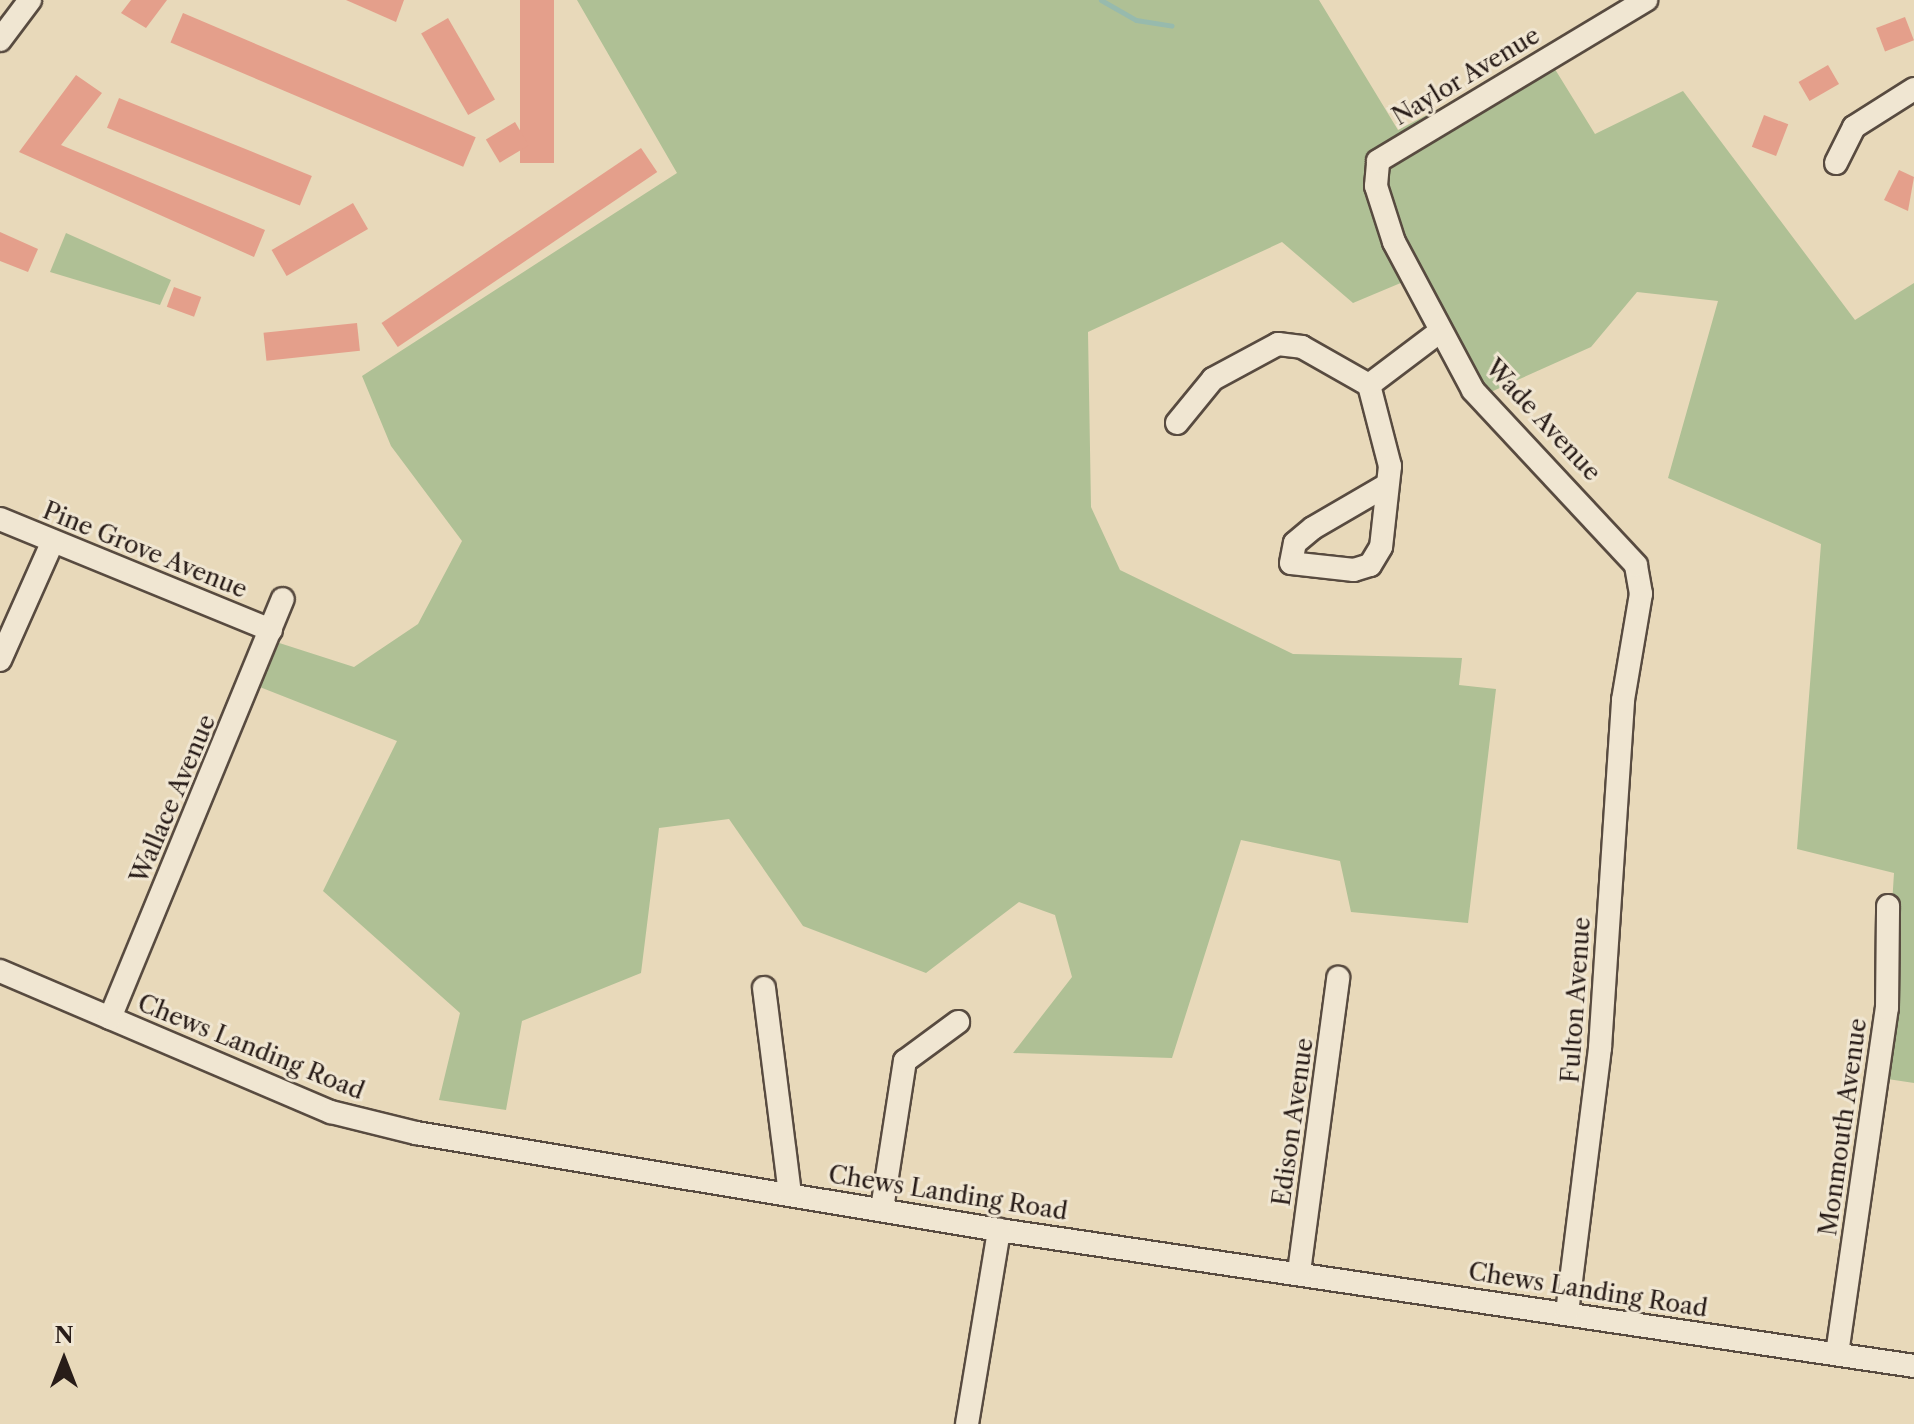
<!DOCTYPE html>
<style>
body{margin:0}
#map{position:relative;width:1914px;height:1424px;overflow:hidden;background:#e8d9ba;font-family:"Libre Caslon Text",serif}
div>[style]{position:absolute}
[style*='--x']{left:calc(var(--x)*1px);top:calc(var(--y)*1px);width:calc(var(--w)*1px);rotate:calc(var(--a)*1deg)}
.green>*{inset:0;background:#afc095}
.stream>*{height:5px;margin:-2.5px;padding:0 2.5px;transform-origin:2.5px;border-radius:2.5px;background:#97baad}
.building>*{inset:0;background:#e49f8b;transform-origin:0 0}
.roads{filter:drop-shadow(2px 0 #584b40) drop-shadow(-2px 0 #584b40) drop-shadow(0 2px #584b40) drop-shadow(0 -2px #584b40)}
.minor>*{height:22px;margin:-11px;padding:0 11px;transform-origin:11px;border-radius:11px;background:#f0e6d2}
span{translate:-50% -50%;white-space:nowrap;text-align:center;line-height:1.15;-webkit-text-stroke:6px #f0e6d2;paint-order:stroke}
.street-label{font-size:24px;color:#281c18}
.north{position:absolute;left:24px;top:1320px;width:80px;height:80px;-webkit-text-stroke:6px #f0e6d2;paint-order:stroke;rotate:0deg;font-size:22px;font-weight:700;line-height:32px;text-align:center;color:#281c18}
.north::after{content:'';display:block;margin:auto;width:28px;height:36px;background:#281c18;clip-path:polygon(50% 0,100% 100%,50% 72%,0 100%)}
</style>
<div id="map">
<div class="green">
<div style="clip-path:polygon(577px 0,1319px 0,1398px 130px,1545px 53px,1595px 134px,1683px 91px,1855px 320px,1914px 283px,1914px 1083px,1881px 1078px,1894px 873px,1797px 849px,1821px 544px,1668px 478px,1718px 301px,1637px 292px,1591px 347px,1484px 395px,1403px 282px,1353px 303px,1282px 242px,1088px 332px,1091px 507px,1120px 570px,1293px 654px,1462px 658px,1459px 685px,1496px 689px,1468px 923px,1351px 912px,1340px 861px,1241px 840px,1172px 1058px,1013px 1053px,1072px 977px,1055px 915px,1019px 902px,926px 973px,803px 926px,729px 819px,659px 828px,641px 973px,522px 1021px,506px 1110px,439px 1100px,460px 1013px,323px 891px,397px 741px,252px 684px,270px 640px,354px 667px,418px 624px,462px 541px,391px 446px,362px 376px,677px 173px)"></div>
<div style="clip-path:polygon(66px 233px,171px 280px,160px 305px,50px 272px)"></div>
</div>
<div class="stream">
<div style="--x:1101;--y:0;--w:40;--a:29.7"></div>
<div style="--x:1136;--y:20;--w:36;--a:9"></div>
</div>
<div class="building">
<div style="clip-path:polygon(131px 0,167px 0,146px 28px,121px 13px)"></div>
<div style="clip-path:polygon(346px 0,404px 0,396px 22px)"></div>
<div style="left:520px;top:0;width:34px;height:163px"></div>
<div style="left:183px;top:13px;width:318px;height:32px;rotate:23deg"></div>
<div style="left:1905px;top:17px;width:25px;height:31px;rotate:69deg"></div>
<div style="left:448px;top:18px;width:94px;height:31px;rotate:60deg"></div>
<div style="left:1828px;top:65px;width:22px;height:34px;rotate:60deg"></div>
<div style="clip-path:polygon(76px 75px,102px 93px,61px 145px,265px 230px,254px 257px,19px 152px)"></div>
<div style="left:119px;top:98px;width:208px;height:32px;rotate:22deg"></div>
<div style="left:1764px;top:115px;width:26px;height:34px;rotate:21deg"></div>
<div style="left:515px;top:122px;width:27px;height:34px;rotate:59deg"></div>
<div style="left:641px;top:148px;width:29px;height:313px;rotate:56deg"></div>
<div style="clip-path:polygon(1899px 170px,1914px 177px,1908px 211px,1884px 200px)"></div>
<div style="left:353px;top:203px;width:30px;height:94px;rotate:60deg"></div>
<div style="clip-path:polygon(0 232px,38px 249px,28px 272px,0 261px)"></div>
<div style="left:174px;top:287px;width:29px;height:21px;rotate:20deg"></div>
<div style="left:357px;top:323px;width:28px;height:94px;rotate:84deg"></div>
</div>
<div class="roads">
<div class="minor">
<div style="--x:0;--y:40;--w:50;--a:-53.1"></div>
<div style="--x:1836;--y:163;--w:40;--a:-63.4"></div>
<div style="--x:1854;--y:127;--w:71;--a:-32.3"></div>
<div style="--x:1369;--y:385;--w:84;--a:75.5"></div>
<div style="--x:1390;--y:466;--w:81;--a:96.3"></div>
<div style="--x:1381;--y:547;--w:21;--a:121"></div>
<div style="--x:1370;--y:565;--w:17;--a:163"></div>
<div style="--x:1354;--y:570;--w:63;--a:-173.7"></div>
<div style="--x:1291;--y:563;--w:20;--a:-79"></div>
<div style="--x:1295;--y:543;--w:23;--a:-40"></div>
<div style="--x:1313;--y:528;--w:86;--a:-30.2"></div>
<div style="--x:1369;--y:385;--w:88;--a:-37.1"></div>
<div style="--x:1177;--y:423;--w:57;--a:-50.7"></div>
<div style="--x:1213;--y:379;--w:74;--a:-28.3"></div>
<div style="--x:1278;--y:344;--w:24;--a:7"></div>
<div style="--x:1302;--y:347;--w:77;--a:29.6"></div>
<div style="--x:0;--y:519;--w:293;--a:22.3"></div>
<div style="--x:0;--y:660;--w:130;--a:-66"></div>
<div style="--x:0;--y:971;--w:360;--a:23.1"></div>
<div style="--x:331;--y:1112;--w:88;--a:13.9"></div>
<div style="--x:416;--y:1133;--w:591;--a:9.45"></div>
<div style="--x:999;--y:1230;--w:925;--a:8.45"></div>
<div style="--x:764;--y:988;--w:208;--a:82.8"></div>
<div style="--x:110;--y:1018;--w:453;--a:-67.6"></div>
<div style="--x:882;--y:1209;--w:150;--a:-81.2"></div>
<div style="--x:905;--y:1061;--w:66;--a:-36.3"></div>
<div style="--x:1299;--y:1272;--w:297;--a:-82.4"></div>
<div style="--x:1567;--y:1313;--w:267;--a:-82.9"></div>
<div style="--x:1600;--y:1048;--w:349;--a:-86.2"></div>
<div style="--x:1623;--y:700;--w:108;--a:-80.4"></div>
<div style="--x:1641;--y:594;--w:29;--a:-100"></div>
<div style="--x:1636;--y:565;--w:239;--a:-133"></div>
<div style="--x:1473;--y:390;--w:168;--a:-118.1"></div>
<div style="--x:1394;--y:242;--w:59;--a:-107.8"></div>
<div style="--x:1376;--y:186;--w:25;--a:-85"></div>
<div style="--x:1378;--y:161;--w:313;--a:-31"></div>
<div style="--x:1837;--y:1354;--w:350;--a:-81.8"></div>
<div style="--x:1887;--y:1008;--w:102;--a:-89.4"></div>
<div style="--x:967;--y:1424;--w:197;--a:-80.6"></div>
</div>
</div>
<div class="street-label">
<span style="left:1466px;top:76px;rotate:-31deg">Naylor Avenue</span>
<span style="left:1543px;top:420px;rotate:47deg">Wade Avenue</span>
<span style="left:145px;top:550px;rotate:22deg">Pine Grove Avenue</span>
<span style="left:173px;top:799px;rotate:-67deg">Wallace Avenue</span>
<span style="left:1576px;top:1000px;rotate:-86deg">Fulton Avenue</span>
<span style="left:251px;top:1047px;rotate:22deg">Chews Landing Road</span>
<span style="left:1293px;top:1122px;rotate:-82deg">Edison Avenue</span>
<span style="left:1843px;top:1127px;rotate:-82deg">Monmouth Avenue</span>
<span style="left:948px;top:1193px;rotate:9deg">Chews Landing Road</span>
<span style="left:1588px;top:1290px;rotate:9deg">Chews Landing Road</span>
</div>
<div class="north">N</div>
</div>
